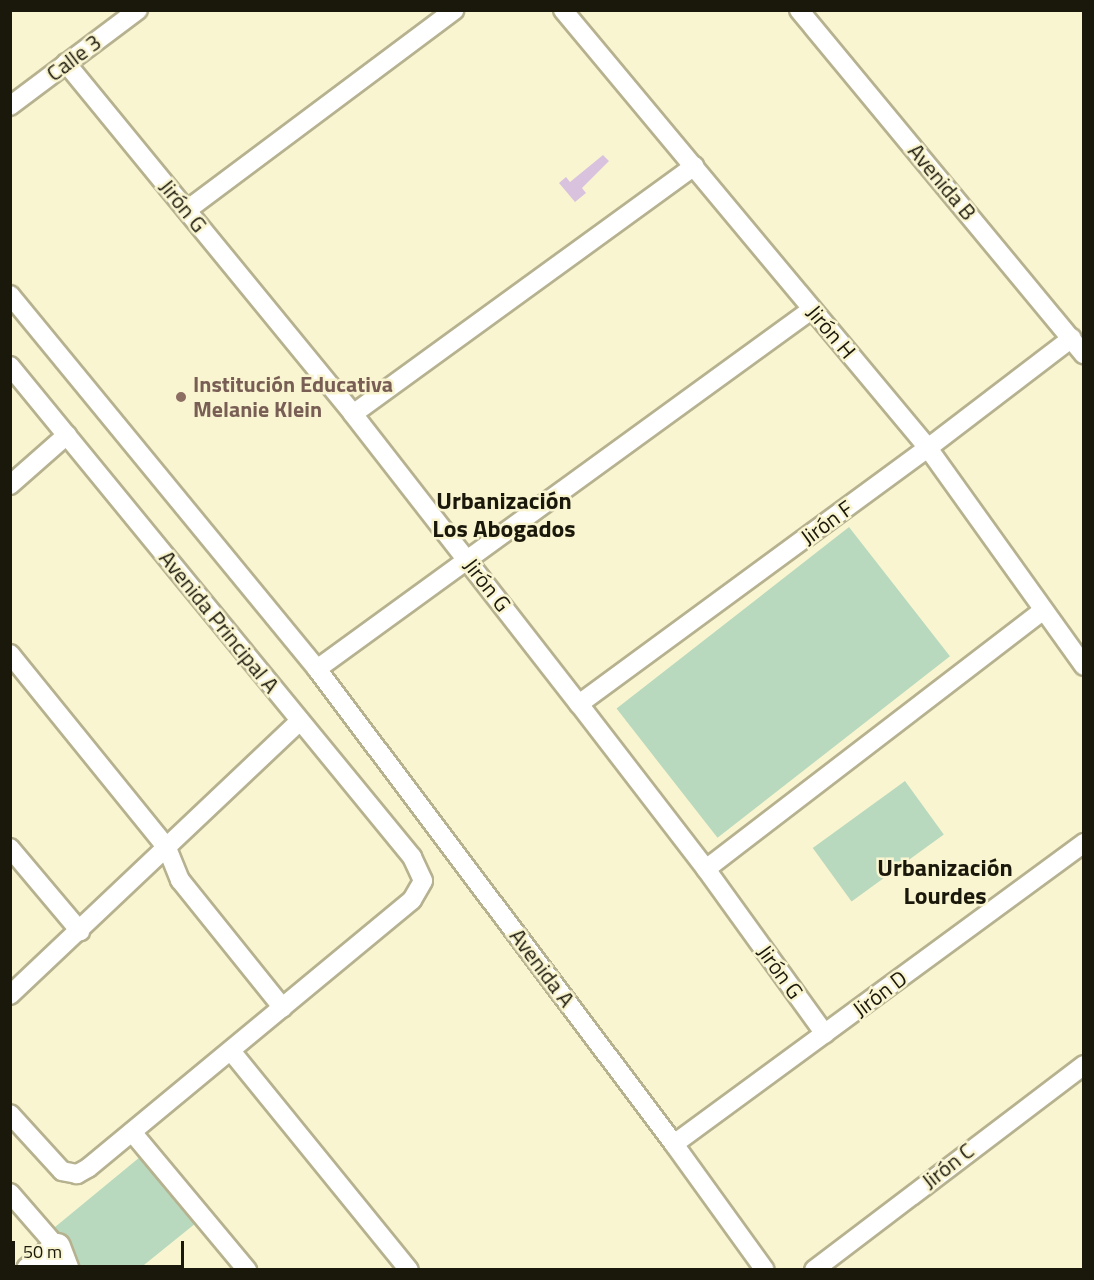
<!DOCTYPE html>
<meta charset="utf-8">
<style>
body{margin:0}
#map{position:relative;width:1094px;height:1280px;overflow:hidden;background:#faf5d1;font-family:"Titillium Web",sans-serif}
div>[style]{position:absolute}
[style*='--x']{left:calc(var(--x)*1px);top:calc(var(--y)*1px);width:calc(var(--w)*1px);rotate:calc(var(--a)*1deg)}
.green>*{inset:0;background:#b8d9bd;transform-origin:0 0}
.building>*{inset:0;background:#d9c2de}
.roads{filter:drop-shadow(2px 0 #b6b18f) drop-shadow(-2px 0 #b6b18f) drop-shadow(0 2px #b6b18f) drop-shadow(0 -2px #b6b18f)}
.street>*{height:18px;margin:-9px;padding:0 9px;transform-origin:9px;border-radius:9px;background:#fff}
.secondary>*{height:26px;margin:-13px;padding:0 13px;transform-origin:13px;border-radius:13px;background:#fff}
.dots>*{width:16px;height:16px;translate:-50% -50%;box-sizing:border-box;border:3px solid #faf5d1;border-radius:50%}
span{translate:-50% -50%;white-space:nowrap;text-align:center;line-height:1.15;-webkit-text-stroke:5px #faf5d1;paint-order:stroke}
.street-label{font-size:22px;color:#1a180b}
.education-label{font-size:22px;color:#785e54;font-weight:700}
.left{translate:0 -50%;text-align:left}
.neighbourhood-label{font-size:24px;color:#1a180b;font-weight:700}
.frame{position:absolute;inset:0;border:12px solid #1a180b;pointer-events:none}
.scale{position:absolute;left:12px;top:1241px;width:172px;height:27px;box-sizing:border-box;border:3px solid #1a180b;border-top:0;padding-left:8px;font-size:18px;line-height:21px;white-space:nowrap;color:#1a180b;-webkit-text-stroke:4px #faf5d1;paint-order:stroke}
</style>
<div id="map">
<div class="green">
<div style="left:849px;top:527px;width:164px;height:295px;rotate:52deg"></div>
<div style="left:905px;top:781px;width:66px;height:114px;rotate:54deg"></div>
<div style="clip-path:polygon(140px 1157px,196px 1223px,139px 1269px,80px 1269px,49px 1232px)"></div>
</div>
<div class="building">
<div style="clip-path:polygon(603px 155px,609px 161px,582px 188px,586px 193px,575px 202px,559px 183px,566px 177px,570px 182px)"></div>
</div>
<div class="roads">
<div class="street">
<div style="--x:563;--y:10;--w:570;--a:50.19"></div>
<div style="--x:928;--y:448;--w:268;--a:54.4"></div>
<div style="--x:799;--y:10;--w:447;--a:50.4"></div>
<div style="--x:66;--y:63;--w:453;--a:50.7"></div>
<div style="--x:353;--y:414;--w:368;--a:52.1"></div>
<div style="--x:579;--y:704;--w:208;--a:52.4"></div>
<div style="--x:706;--y:869;--w:203;--a:54.2"></div>
<div style="--x:10;--y:106;--w:160;--a:-36.9"></div>
<div style="--x:187;--y:210;--w:334;--a:-36.8"></div>
<div style="--x:10;--y:295;--w:484;--a:50.6"></div>
<div style="--x:317;--y:669;--w:594;--a:53.07"></div>
<div style="--x:674;--y:1144;--w:155;--a:54.2"></div>
<div style="--x:10;--y:366;--w:635;--a:50.69"></div>
<div style="--x:412;--y:857;--w:26;--a:65"></div>
<div style="--x:423;--y:881;--w:22;--a:120"></div>
<div style="--x:412;--y:900;--w:420;--a:140.4"></div>
<div style="--x:88;--y:1168;--w:13;--a:151"></div>
<div style="--x:77;--y:1174;--w:15;--a:-169"></div>
<div style="--x:62;--y:1171;--w:77;--a:-132.4"></div>
<div style="--x:353;--y:414;--w:422;--a:-36"></div>
<div style="--x:10;--y:485;--w:76;--a:-41.3"></div>
<div style="--x:10;--y:654;--w:250;--a:51"></div>
<div style="--x:167;--y:848;--w:35;--a:68"></div>
<div style="--x:180;--y:880;--w:164;--a:51.2"></div>
<div style="--x:317;--y:669;--w:611;--a:-36.01"></div>
<div style="--x:579;--y:704;--w:433;--a:-36.3"></div>
<div style="--x:928;--y:448;--w:181;--a:-37.4"></div>
<div style="--x:10;--y:848;--w:109;--a:49.9"></div>
<div style="--x:706;--y:869;--w:424;--a:-37.5"></div>
<div style="--x:10;--y:995;--w:399;--a:-43.4"></div>
<div style="--x:231;--y:1051;--w:282;--a:50.9"></div>
<div style="--x:132;--y:1132;--w:180;--a:50.2"></div>
<div style="--x:674;--y:1144;--w:509;--a:-36.28"></div>
<div style="--x:10;--y:1193;--w:72;--a:49"></div>
<div style="--x:814;--y:1270;--w:339;--a:-37.2"></div>
</div>
<div class="secondary">
<div style="--x:30;--y:1270;--w:35;--a:-40"></div>
<div style="--x:57;--y:1247;--w:25;--a:69"></div>
</div>
</div>
<div class="dots">
<div style="left:181px;top:397px;background:#8d6e63"></div>
</div>
<div class="street-label">
<span style="left:74px;top:58px;rotate:-37deg">Calle 3</span>
<span style="left:942px;top:182px;rotate:50deg">Avenida B</span>
<span style="left:183px;top:206px;rotate:51deg">Jirón G</span>
<span style="left:831px;top:332px;rotate:50deg">Jirón H</span>
<span style="left:827px;top:523px;rotate:-36deg">Jirón F</span>
<span style="left:487px;top:585px;rotate:52deg">Jirón G</span>
<span style="left:219px;top:622px;rotate:51deg">Avenida Principal A</span>
<span style="left:542px;top:968px;rotate:53deg">Avenida A</span>
<span style="left:780px;top:972px;rotate:54deg">Jirón G</span>
<span style="left:880px;top:994px;rotate:-37deg">Jirón D</span>
<span style="left:948px;top:1166px;rotate:-38deg">Jirón C</span>
</div>
<div class="education-label">
<span class="left" style="left:193px;top:397px">Institución Educativa<br>Melanie Klein</span>
</div>
<div class="neighbourhood-label">
<span style="left:504px;top:515px">Urbanización<br>Los Abogados</span>
<span style="left:945px;top:882px">Urbanización<br>Lourdes</span>
</div>
<div class="frame"></div>
<div class="scale">50 m</div>
</div>
